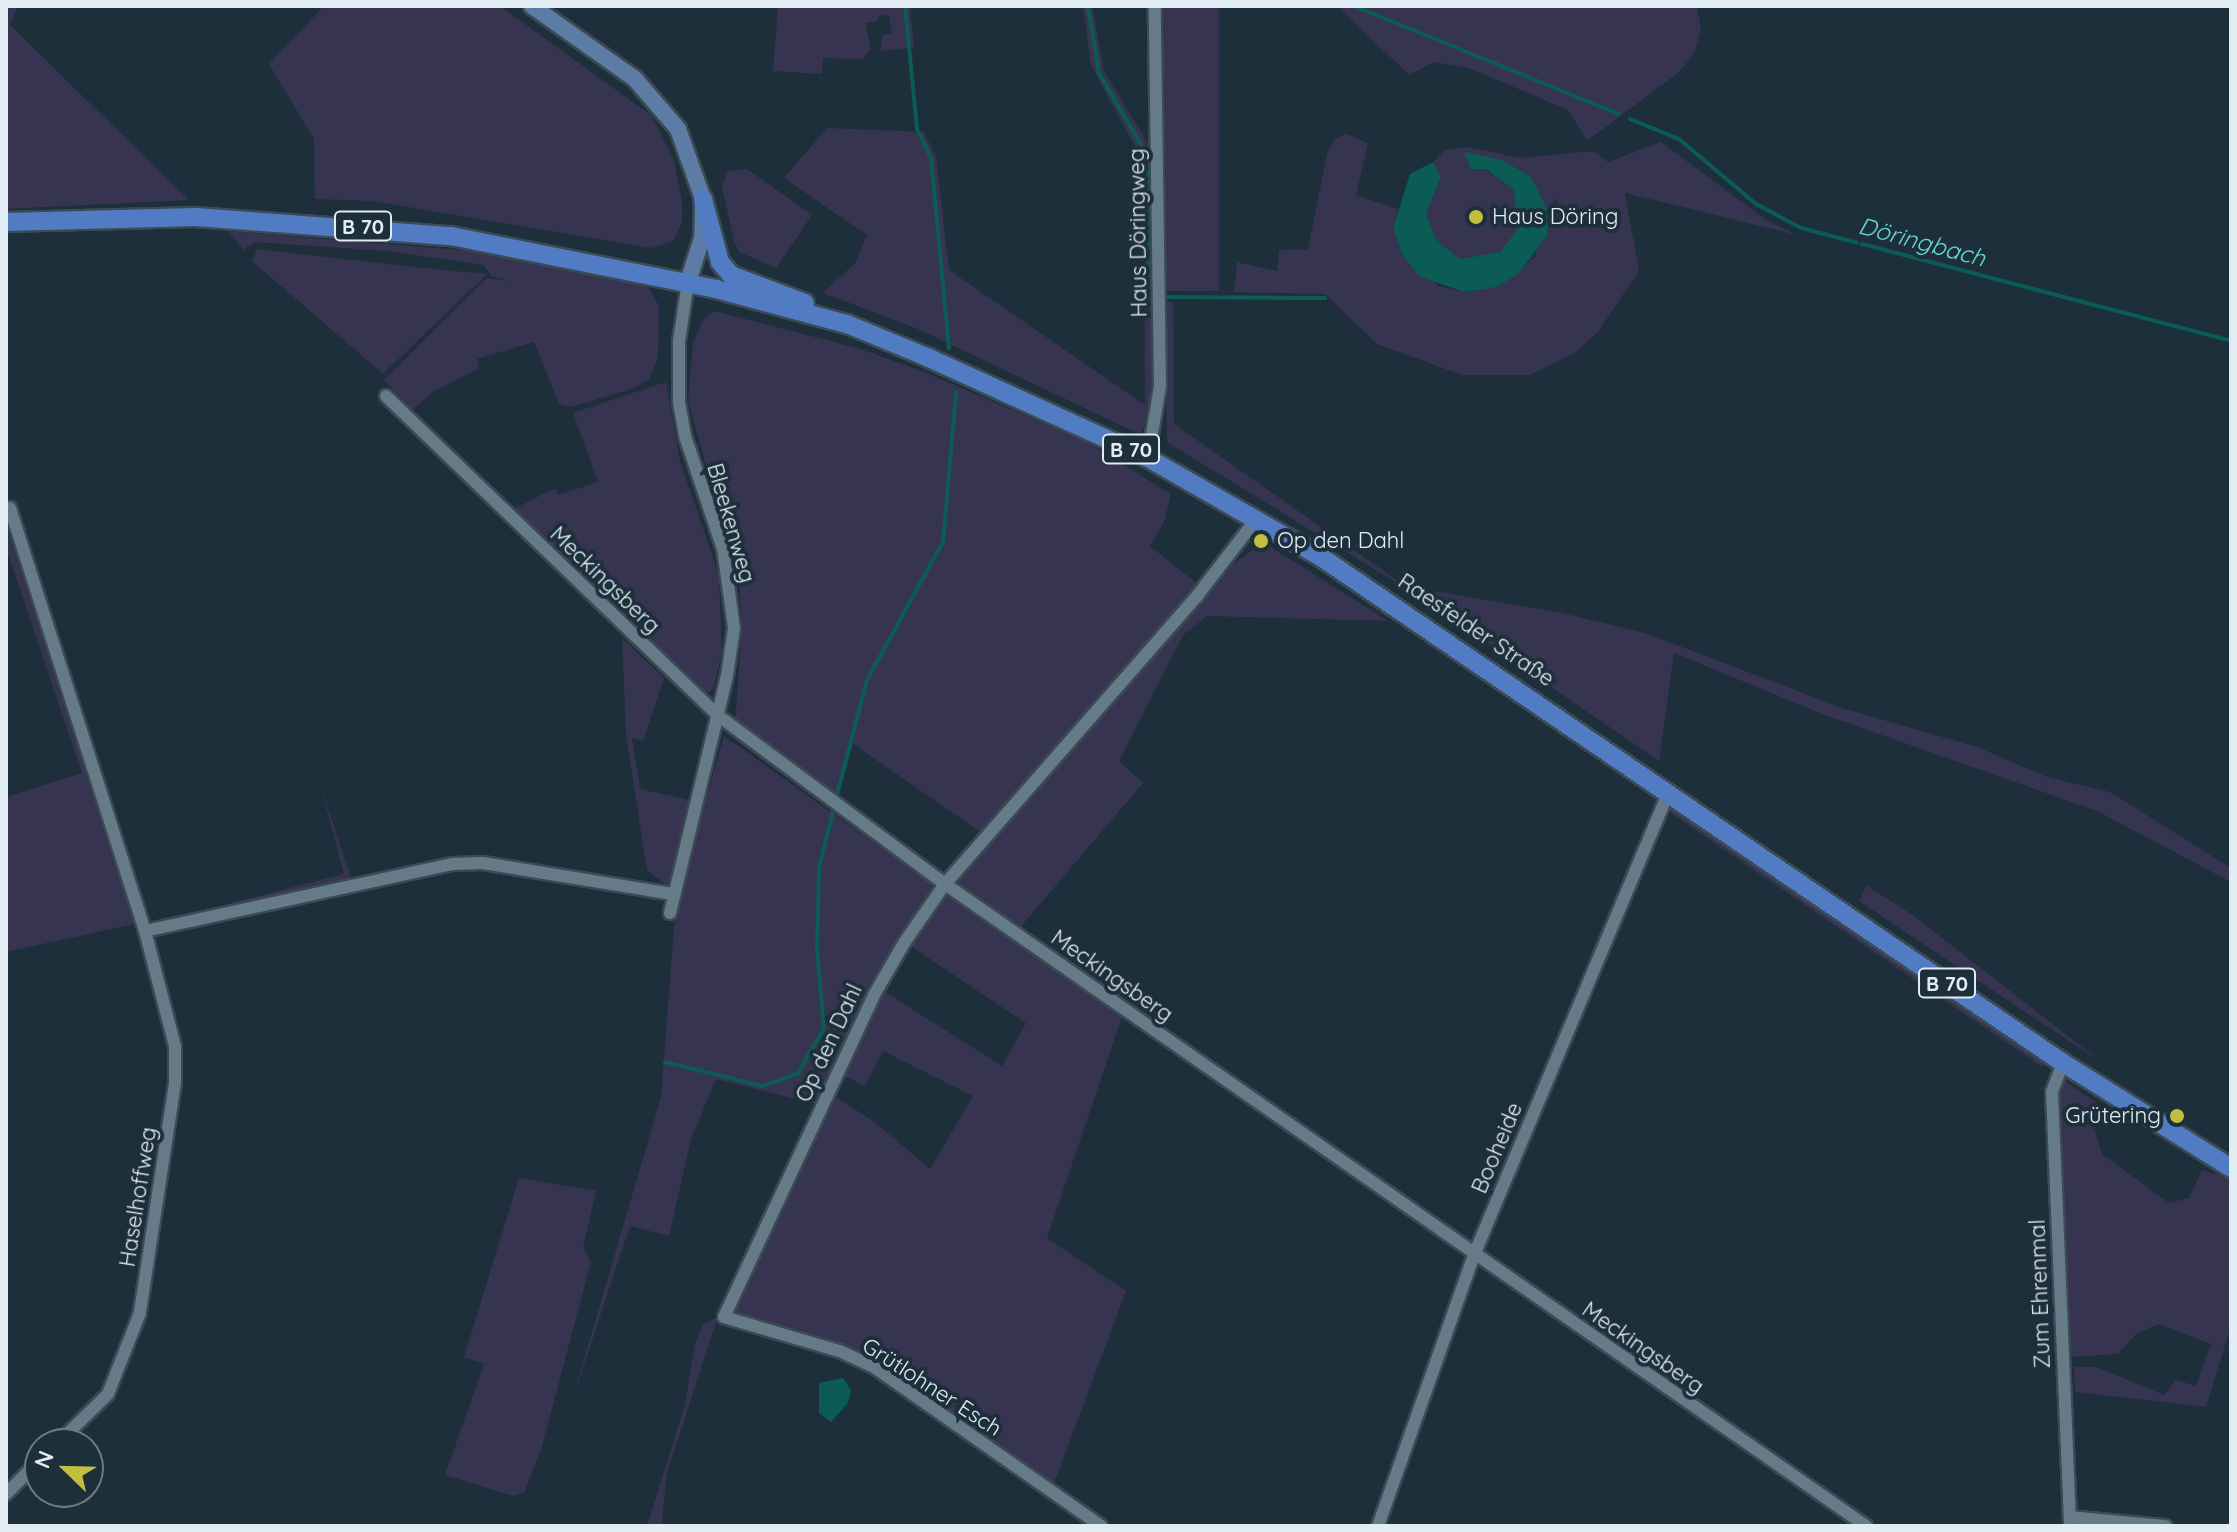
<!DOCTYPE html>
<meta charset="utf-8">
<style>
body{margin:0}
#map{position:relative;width:2237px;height:1532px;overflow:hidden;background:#1d2f3a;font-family:Quicksand,sans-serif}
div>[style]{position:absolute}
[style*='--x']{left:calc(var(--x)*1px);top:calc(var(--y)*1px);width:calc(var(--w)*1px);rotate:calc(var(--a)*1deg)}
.green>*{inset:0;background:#363450;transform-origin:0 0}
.water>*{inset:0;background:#0b5c55}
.stream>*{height:4px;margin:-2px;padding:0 2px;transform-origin:2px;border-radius:2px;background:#0b5c55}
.roads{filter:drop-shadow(2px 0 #3b4a53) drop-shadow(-2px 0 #3b4a53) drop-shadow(0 2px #3b4a53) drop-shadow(0 -2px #3b4a53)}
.street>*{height:12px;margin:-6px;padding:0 6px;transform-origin:6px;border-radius:6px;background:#667b88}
.secondary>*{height:16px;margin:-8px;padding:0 8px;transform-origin:8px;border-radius:8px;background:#5c7ca6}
.primary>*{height:18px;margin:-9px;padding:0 9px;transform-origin:9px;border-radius:9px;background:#517cc4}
.dots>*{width:22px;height:22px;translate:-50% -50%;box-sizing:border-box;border:4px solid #1d2f3a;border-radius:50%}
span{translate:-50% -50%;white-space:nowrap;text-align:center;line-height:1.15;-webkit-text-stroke:8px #1d2f3a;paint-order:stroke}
.shield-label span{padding:2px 6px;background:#1d2f3a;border:2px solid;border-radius:6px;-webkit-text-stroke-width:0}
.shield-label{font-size:20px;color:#e1ecf3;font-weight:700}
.poi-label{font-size:22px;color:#e1ecf3}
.left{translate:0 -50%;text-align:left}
.right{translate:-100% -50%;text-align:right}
.street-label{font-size:22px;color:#e1ecf3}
.water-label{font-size:24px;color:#6ad7c9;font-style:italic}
.frame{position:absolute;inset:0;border:8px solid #e1ecf3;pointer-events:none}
.north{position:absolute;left:24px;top:1428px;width:80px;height:80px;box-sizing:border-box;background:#1d2f3a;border:2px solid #6b7b84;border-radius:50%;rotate:293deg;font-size:22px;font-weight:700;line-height:32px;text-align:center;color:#e1ecf3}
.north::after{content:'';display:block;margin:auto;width:28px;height:36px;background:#c1be40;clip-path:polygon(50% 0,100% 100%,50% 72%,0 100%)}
</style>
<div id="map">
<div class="green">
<div style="clip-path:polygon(6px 6px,18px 6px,10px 25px,189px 200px,6px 209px)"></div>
<div style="clip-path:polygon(324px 6px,500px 6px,652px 116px,674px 160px,682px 201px,682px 223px,673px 241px,651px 248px,373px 201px,315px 199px,314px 139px,269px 64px)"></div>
<div style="clip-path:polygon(778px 6px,910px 6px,914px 48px,880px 51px,883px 35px,892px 33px,889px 15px,879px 16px,878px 21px,865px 23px,871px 48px,862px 59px,823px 58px,822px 74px,773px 71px)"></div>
<div style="clip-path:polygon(1083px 6px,1092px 6px,1104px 71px,1151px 149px,1153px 401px,1141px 435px,918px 329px,823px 293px,855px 263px,867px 235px,784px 178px,827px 128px,924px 132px,936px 157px,949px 270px,1145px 405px,1144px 163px,1091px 65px)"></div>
<div style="left:1163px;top:6px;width:56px;height:285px"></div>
<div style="clip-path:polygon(1337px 6px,1697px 6px,1701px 29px,1694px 54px,1678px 73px,1587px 141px,1568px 110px,1469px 68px,1434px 62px,1409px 75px)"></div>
<div style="clip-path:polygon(1346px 134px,1368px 143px,1356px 195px,1398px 209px,1393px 228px,1438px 286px,1464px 292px,1497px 287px,1536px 256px,1539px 192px,1465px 152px,1471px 169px,1485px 169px,1514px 190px,1519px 211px,1517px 230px,1500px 252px,1460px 259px,1437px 241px,1426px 214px,1441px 178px,1433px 162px,1445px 150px,1468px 147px,1520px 158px,1594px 151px,1608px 162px,1661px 142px,1766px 220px,1798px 235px,1625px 193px,1639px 271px,1597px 333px,1573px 354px,1530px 375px,1462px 375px,1377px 344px,1325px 294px,1234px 292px,1237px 262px,1277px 271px,1279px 250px,1308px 249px,1327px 154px,1334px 140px)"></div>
<div style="clip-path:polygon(747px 169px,812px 215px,776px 268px,739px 252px,734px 241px,722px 186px,728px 171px)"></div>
<div style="clip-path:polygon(227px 231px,473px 251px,648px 286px,659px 306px,658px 357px,649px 379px,635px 388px,571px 407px,559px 404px,534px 342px,477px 359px,479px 368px,431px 393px,413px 410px,384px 380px,487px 278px,510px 281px,491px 276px,484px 265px,387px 251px,254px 242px,244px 250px)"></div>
<div style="clip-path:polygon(257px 249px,413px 267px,487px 274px,383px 374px,252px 261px)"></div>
<div style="clip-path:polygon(1165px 302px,1173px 302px,1174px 424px,1405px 586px,1562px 613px,1648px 634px,1842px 708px,1977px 747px,2047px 777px,2110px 792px,2231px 868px,2231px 882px,2097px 811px,1825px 715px,1674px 653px,1659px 761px,1423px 599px,1167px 442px)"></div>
<div style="clip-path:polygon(715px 311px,861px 349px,924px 372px,1085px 441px,1171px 494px,1164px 522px,1150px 546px,1199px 585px,982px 833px,853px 744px,838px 799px,735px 725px,742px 626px,739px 583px,688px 401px,693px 342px,705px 317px)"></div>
<div style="clip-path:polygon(666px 382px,680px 461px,719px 575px,722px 652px,713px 690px,708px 693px,701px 693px,512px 510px,555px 488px,558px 495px,598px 482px,573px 413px)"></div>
<div style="clip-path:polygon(8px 531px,134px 924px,6px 952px,6px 797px,82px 773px,6px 548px)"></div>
<div style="clip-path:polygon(1263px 542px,1388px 621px,1207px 616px,1183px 635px,1119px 761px,1143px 783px,1018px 930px,958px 887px,958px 877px,1233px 564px)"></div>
<div style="clip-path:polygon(622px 638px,664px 678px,643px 741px,632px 738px,640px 789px,690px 800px,669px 887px,647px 870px,626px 735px)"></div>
<div style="clip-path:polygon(724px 736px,931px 883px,932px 893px,879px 970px,817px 1104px,716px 1079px,691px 1139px,669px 1236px,630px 1226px,570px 1407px,661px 1097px,676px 902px)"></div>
<div style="clip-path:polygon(321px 787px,351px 878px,216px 907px,344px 874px)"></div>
<div style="clip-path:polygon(1671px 806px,2042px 1057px,2042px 1067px,1666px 810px)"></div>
<div style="clip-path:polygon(1866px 885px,1914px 916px,2105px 1065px,1859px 901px)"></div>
<div style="clip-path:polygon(952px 896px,1124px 1011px,1047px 1238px,1126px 1291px,1053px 1486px,876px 1363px,737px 1316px,734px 1308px,833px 1095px,876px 1123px,930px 1169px,973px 1096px,883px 1051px,865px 1086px,842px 1075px,882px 990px,1002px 1066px,1026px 1023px,909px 945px,942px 897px)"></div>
<div style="clip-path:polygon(2062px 1079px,2108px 1111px,2091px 1117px,2102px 1154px,2169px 1203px,2189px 1198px,2202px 1170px,2231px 1178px,2231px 1326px,2206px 1407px,2075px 1392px,2074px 1367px,2096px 1367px,2164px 1395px,2176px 1380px,2196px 1386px,2211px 1344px,2159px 1324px,2137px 1333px,2118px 1354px,2070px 1357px,2058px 1100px)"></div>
<div style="clip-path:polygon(519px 1178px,596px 1191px,583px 1248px,591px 1262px,541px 1450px,524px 1493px,513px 1496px,445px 1475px,484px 1364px,464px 1357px)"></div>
<div style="clip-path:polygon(718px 1316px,666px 1476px,662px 1526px,647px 1526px,685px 1405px,694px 1347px,703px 1325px)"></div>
</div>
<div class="water">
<div style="clip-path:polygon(1464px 152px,1502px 160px,1531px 177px,1547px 209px,1547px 236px,1518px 274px,1497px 287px,1464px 292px,1419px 276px,1402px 254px,1393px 228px,1410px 174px,1433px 162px,1441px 177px,1426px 214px,1437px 241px,1460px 259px,1500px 252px,1517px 230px,1514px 190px,1486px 169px,1471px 169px)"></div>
<div style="clip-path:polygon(843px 1378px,851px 1390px,848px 1403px,831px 1422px,819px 1413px,819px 1383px)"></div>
</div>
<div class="stream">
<div style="--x:905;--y:6;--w:124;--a:84.4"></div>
<div style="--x:917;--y:129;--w:32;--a:64"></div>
<div style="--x:931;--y:158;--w:191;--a:84.6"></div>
<div style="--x:1088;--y:6;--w:68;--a:80.7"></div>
<div style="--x:1099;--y:73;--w:97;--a:59.7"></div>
<div style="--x:1148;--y:157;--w:140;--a:89.6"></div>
<div style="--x:1354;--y:6;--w:286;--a:22.2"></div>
<div style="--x:1630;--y:119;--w:53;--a:22.2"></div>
<div style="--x:1679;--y:139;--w:101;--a:40.2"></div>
<div style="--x:1756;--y:204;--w:51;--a:28.1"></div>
<div style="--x:1801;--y:228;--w:445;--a:14.7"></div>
<div style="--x:1165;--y:297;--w:160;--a:0.4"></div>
<div style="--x:836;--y:798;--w:122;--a:-75.3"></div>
<div style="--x:867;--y:680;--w:158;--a:-61.2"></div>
<div style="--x:943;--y:542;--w:150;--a:-85"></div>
<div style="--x:665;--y:1062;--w:101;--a:13.8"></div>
<div style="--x:763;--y:1086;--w:37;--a:-20"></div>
<div style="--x:798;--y:1073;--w:52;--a:-60"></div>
<div style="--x:824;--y:1028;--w:78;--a:-95.1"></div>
<div style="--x:817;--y:950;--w:83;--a:-88.6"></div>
<div style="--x:819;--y:867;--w:57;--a:-75.7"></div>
</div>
<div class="roads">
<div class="street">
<div style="--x:386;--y:396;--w:458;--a:43.9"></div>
<div style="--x:716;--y:714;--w:285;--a:36.6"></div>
<div style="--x:945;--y:884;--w:1123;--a:34.88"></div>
<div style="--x:1148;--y:458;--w:73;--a:-80.5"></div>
<div style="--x:1160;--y:386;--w:380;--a:-90.8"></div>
<div style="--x:10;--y:508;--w:444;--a:72.3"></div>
<div style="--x:145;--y:931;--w:119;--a:75.4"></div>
<div style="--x:175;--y:1046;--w:37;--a:90"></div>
<div style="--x:175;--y:1083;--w:233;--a:98.7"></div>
<div style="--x:140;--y:1313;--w:87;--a:111.6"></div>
<div style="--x:108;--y:1394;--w:71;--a:135.6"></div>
<div style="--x:670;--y:913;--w:244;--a:-76.5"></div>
<div style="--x:727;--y:676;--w:49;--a:-81.7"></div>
<div style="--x:734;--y:628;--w:80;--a:-97.9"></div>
<div style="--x:723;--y:549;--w:119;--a:-108.6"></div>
<div style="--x:685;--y:436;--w:36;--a:-100"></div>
<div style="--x:679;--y:401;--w:60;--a:-90"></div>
<div style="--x:679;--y:341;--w:60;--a:-81.3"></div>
<div style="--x:145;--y:931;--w:315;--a:-12.3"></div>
<div style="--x:453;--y:864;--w:30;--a:-2"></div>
<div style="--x:483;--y:863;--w:192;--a:9.3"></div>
<div style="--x:2063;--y:1063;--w:31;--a:111"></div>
<div style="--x:2052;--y:1092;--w:434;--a:87.6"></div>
<div style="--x:6;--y:1494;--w:48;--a:-45"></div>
<div style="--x:2070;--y:1517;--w:96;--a:5.4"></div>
<div style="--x:1101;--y:1526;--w:277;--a:-145"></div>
<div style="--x:874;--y:1367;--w:38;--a:-155"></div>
<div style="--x:839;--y:1351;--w:120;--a:-163.5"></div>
<div style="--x:724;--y:1317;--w:355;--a:-65"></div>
<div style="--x:874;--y:995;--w:60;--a:-60"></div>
<div style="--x:904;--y:943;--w:72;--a:-55.2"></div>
<div style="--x:945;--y:884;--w:383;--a:-48.8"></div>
<div style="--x:1197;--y:596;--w:98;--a:-52.4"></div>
<div style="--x:1378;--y:1526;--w:288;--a:-70.5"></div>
<div style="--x:1474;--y:1255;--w:503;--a:-67.2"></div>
</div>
<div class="secondary">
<div style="--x:532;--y:6;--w:126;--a:35.3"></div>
<div style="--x:635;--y:79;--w:66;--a:49.3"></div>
<div style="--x:678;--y:129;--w:74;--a:70.3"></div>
<div style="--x:703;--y:199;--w:39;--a:91"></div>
<div style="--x:702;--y:238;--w:46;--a:107.7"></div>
</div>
<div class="primary">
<div style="--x:703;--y:199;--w:65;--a:74.9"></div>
<div style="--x:720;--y:262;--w:17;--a:50"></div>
<div style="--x:731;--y:275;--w:79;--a:20.7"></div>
<div style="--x:6;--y:222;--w:190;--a:-1.5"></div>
<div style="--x:196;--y:217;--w:256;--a:4.3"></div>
<div style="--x:451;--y:236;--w:270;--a:11.3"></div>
<div style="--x:716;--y:289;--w:136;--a:15"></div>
<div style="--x:847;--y:324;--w:89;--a:22.5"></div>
<div style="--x:929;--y:358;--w:241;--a:24.5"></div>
<div style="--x:1148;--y:458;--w:199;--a:29.8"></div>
<div style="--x:1321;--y:557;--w:898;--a:34.29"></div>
<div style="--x:2063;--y:1063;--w:198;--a:32"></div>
</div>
</div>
<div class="dots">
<div style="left:1476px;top:217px;background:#c1be40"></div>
<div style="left:1261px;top:541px;background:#c1be40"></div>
<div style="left:2177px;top:1116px;background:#c1be40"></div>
</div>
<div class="shield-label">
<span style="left:363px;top:226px">B 70</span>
<span style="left:1131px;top:449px">B 70</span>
<span style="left:1947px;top:983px">B 70</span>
</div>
<div class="poi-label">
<span class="left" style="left:1492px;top:217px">Haus Döring</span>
<span class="left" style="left:1277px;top:541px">Op den Dahl</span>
<span class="right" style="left:2161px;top:1116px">Grütering</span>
</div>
<div class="street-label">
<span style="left:1138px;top:233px;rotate:-91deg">Haus Döringweg</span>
<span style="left:731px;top:523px;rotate:74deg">Bleekenweg</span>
<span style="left:605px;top:580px;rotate:44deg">Meckingsberg</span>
<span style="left:1476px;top:630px;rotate:34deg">Raesfelder Straße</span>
<span style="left:1112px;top:976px;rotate:35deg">Meckingsberg</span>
<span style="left:829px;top:1043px;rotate:-65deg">Op den Dahl</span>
<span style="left:1497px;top:1148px;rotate:-67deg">Booheide</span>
<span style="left:138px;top:1197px;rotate:-81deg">Haselhoffweg</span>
<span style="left:2040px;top:1294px;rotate:-92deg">Zum Ehrenmal</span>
<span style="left:1643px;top:1348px;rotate:35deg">Meckingsberg</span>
<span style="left:932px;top:1387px;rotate:33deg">Grütlohner Esch</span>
</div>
<div class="water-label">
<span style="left:1922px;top:242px;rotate:15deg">Döringbach</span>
</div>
<div class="frame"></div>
<div class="north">N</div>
</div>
